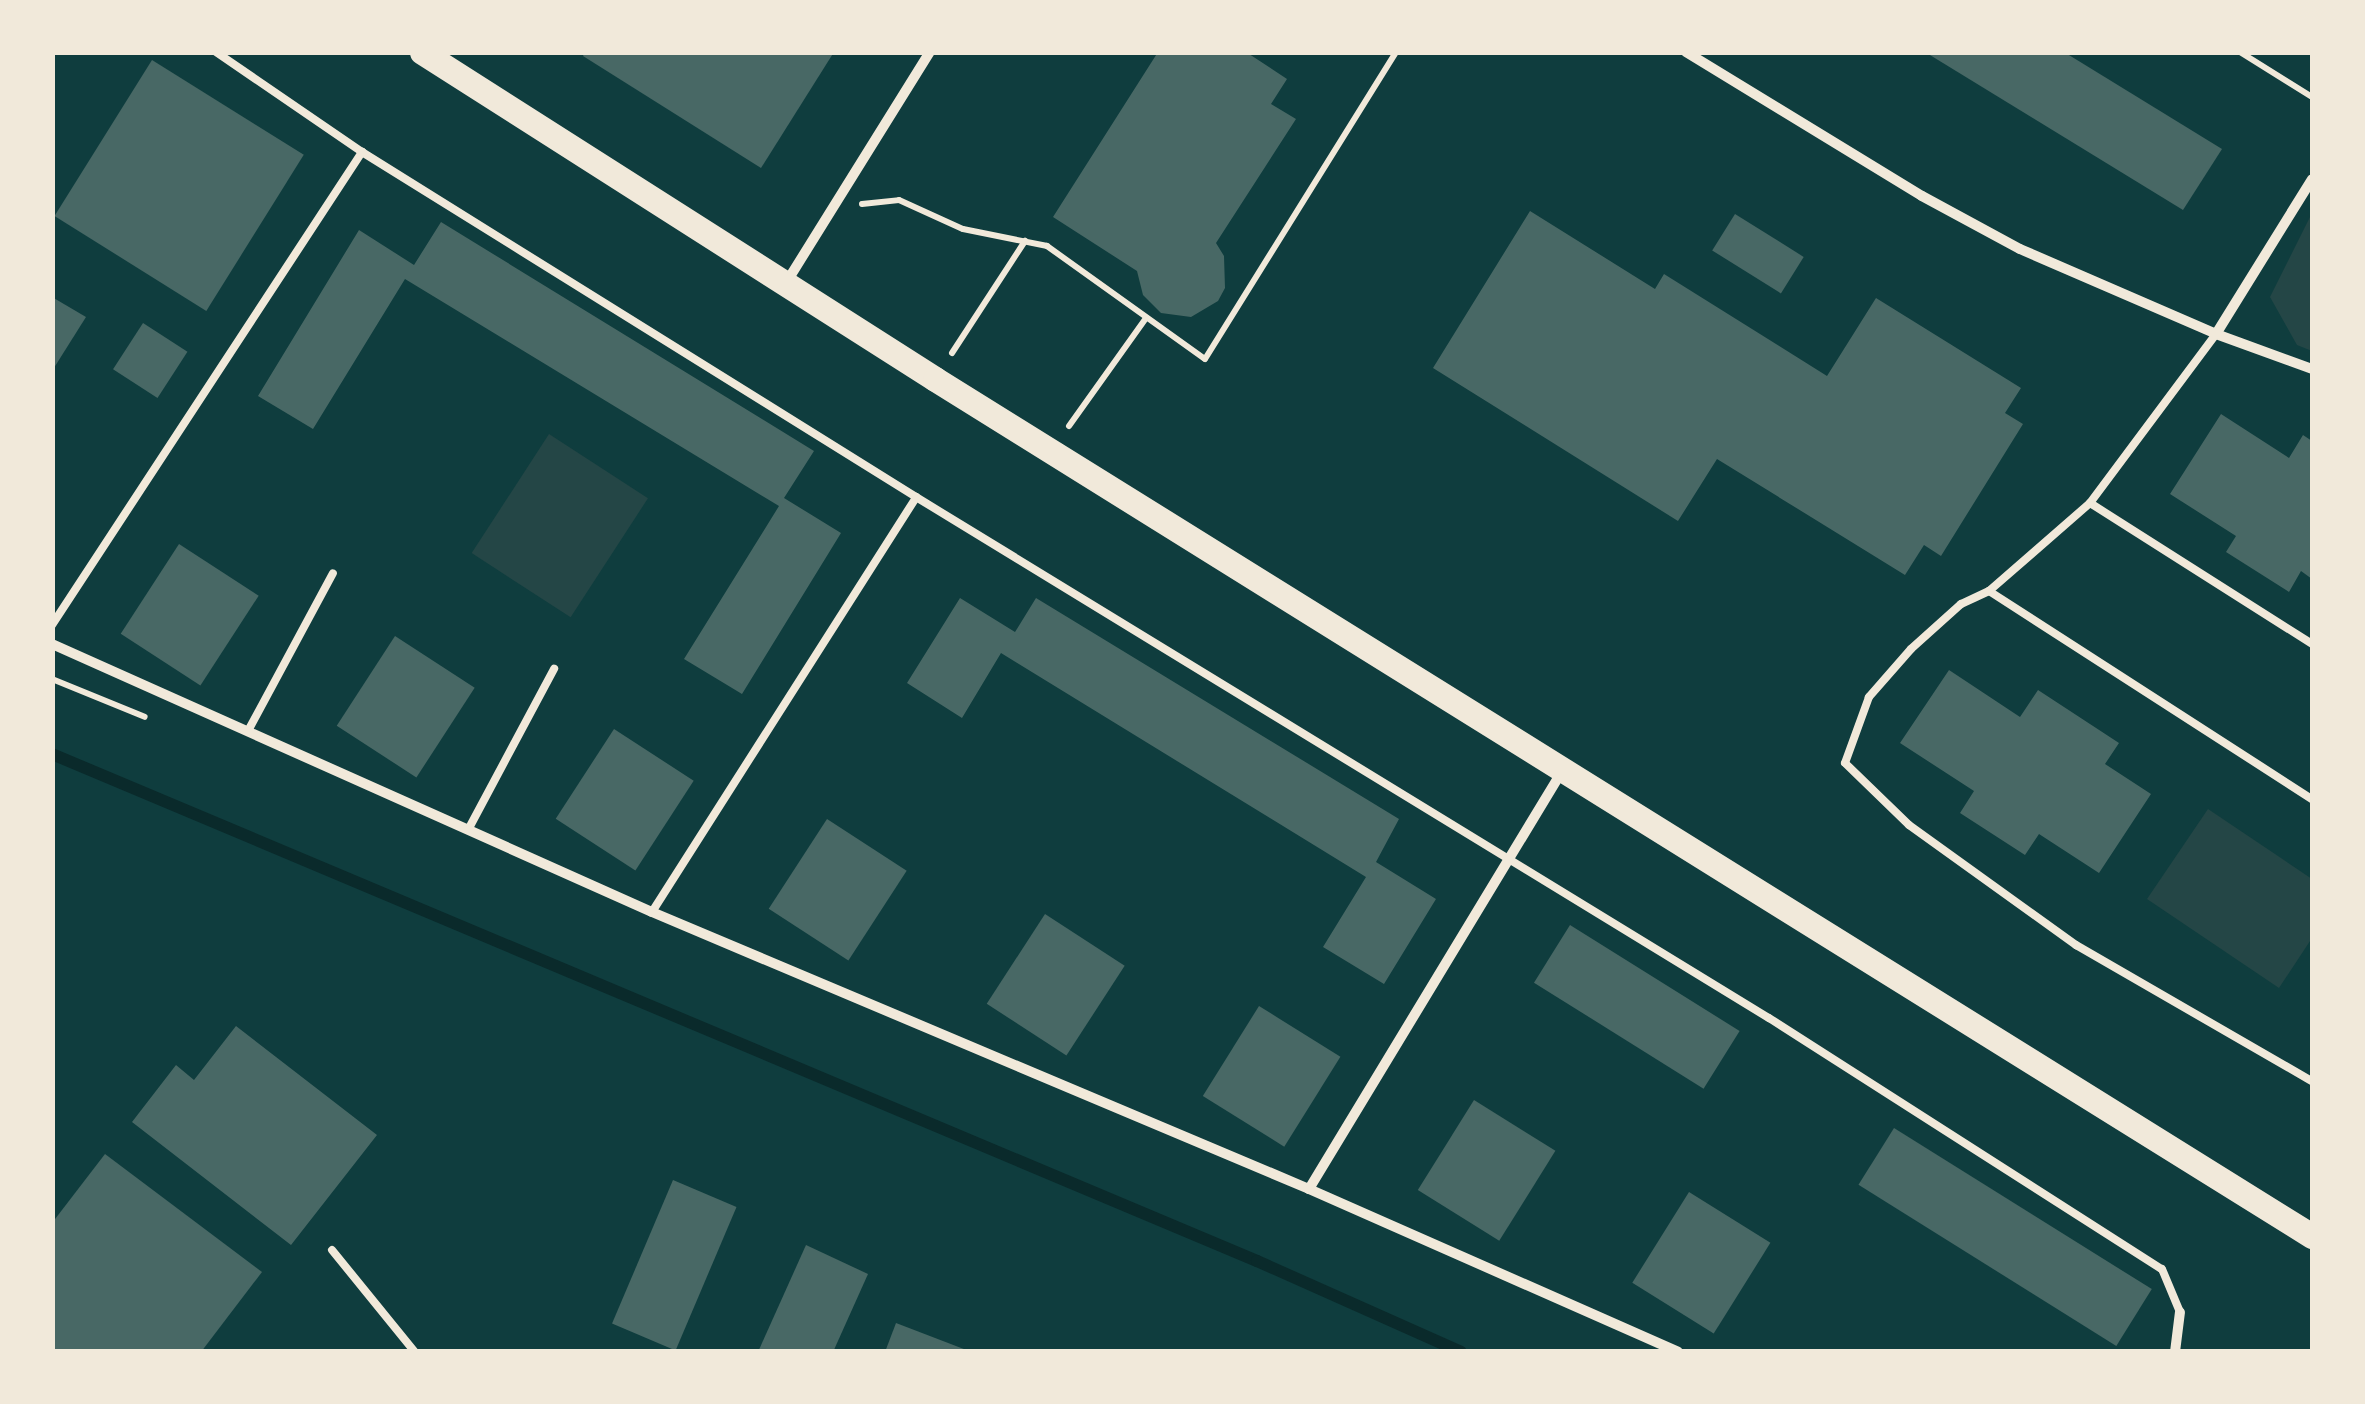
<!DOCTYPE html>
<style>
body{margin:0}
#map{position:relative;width:2365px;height:1404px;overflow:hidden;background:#0f3d3e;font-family:"PT Sans Narrow",sans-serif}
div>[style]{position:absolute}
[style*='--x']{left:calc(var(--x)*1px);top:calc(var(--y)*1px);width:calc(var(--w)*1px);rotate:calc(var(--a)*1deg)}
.green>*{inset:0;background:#244646;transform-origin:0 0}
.stream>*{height:12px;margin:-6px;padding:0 6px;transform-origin:6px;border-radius:6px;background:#0a2a2b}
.building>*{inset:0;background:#486865;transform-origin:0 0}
.path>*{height:6px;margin:-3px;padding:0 3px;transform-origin:3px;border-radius:3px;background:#f1e9da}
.service>*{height:8px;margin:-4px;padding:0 4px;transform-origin:4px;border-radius:4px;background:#f1e9da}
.minor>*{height:10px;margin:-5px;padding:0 5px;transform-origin:5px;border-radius:5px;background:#f1e9da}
.primary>*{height:25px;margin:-12.5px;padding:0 12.5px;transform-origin:12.5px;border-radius:12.5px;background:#f1e9da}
span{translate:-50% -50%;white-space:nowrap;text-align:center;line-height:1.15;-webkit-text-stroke:10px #f1e9da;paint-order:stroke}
.frame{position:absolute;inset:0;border:55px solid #f1e9da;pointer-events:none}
</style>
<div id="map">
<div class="green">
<div style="clip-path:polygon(2312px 213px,2312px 351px,2297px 345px,2270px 297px)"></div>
<div style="left:549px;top:434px;width:118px;height:142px;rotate:33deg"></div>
<div style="clip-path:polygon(2208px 809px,2312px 879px,2312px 938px,2279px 988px,2147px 899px)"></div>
</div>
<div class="stream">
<div style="--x:52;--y:754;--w:1307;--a:22.82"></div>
<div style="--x:1257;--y:1261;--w:223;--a:24"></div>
</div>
<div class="building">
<div style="clip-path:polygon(585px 52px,834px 52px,761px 168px,583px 56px)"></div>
<div style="clip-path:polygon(1158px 52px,1246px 52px,1287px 79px,1271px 104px,1296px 119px,1216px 243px,1224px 256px,1225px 288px,1218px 301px,1191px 317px,1161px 313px,1143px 295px,1137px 271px,1053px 217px)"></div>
<div style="clip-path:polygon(1925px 52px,2064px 52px,2222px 149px,2183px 210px)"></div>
<div style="left:152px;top:60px;width:179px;height:184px;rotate:32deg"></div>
<div style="clip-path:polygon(1530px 211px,1655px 289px,1664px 274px,1827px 376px,1876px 298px,2021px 388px,2005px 413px,2023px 424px,1941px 556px,1924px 545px,1905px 575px,1717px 459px,1678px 521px,1433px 368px)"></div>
<div style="left:1735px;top:214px;width:81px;height:43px;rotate:32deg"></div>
<div style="clip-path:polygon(441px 222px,814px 451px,784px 498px,841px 533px,742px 694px,684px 659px,779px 506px,405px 279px,313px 429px,258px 396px,359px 230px,414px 265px)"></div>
<div style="clip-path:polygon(52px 297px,86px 317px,52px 371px)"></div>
<div style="left:143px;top:323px;width:53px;height:55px;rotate:33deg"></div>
<div style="clip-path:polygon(2221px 414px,2289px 458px,2303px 435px,2312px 441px,2312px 579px,2301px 571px,2289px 592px,2226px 552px,2236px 536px,2170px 494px)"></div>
<div style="left:179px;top:544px;width:95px;height:107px;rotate:33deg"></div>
<div style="clip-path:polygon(960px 598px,1015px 632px,1036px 598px,1399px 819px,1376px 862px,1436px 899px,1384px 984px,1323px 947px,1366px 877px,1001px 653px,962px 718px,907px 683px)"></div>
<div style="left:395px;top:636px;width:95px;height:107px;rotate:33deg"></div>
<div style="clip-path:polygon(1949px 670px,2020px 717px,2038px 690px,2119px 743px,2105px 764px,2151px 794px,2099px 873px,2039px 834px,2025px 855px,1960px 813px,1974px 791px,1900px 743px)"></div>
<div style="left:614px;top:729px;width:95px;height:107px;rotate:33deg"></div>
<div style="left:827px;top:819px;width:95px;height:107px;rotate:33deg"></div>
<div style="left:1045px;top:914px;width:95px;height:107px;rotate:33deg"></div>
<div style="left:1570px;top:925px;width:200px;height:68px;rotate:32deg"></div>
<div style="left:1259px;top:1006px;width:96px;height:106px;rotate:32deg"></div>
<div style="clip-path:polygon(236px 1026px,377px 1135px,291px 1245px,132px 1122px,176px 1065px,194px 1080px)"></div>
<div style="left:1474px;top:1100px;width:96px;height:106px;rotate:32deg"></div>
<div style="left:1894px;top:1128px;width:304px;height:67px;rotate:32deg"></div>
<div style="clip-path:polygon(105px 1154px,262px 1272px,201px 1352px,52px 1352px,52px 1223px)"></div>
<div style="left:673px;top:1180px;width:69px;height:156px;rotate:23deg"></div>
<div style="left:1689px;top:1192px;width:96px;height:107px;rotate:32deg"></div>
<div style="clip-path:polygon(806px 1245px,868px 1274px,833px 1352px,758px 1352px)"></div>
<div style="clip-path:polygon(896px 1323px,969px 1351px,968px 1352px,885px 1352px)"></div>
</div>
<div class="path">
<div style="--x:2240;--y:52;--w:85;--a:32"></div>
<div style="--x:862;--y:204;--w:37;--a:-6"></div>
<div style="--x:899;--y:200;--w:70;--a:24.4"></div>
<div style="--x:963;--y:229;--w:86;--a:11.4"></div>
<div style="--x:1047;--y:246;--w:194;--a:35.6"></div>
<div style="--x:1205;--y:359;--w:362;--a:-58.1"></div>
<div style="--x:952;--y:353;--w:134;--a:-56.9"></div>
<div style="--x:1069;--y:426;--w:133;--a:-54.5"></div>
<div style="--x:52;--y:679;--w:100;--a:22.2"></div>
</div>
<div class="service">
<div style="--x:216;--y:52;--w:177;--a:34.4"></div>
<div style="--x:362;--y:152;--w:653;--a:31.91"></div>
<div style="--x:916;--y:497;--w:1000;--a:31.42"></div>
<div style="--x:1769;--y:1018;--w:466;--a:32.6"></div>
<div style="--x:2162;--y:1269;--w:47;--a:67.3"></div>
<div style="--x:2216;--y:334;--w:211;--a:126.7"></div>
<div style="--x:2090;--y:503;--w:134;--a:138.9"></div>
<div style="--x:1989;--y:591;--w:31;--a:155"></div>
<div style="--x:1961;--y:604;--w:67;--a:138"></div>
<div style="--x:1911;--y:649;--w:64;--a:131.2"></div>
<div style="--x:1869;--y:697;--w:70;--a:110"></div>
<div style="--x:1845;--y:763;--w:89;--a:44.1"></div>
<div style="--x:1909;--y:825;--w:206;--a:35.7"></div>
<div style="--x:2076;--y:945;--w:272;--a:30"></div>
<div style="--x:2090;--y:503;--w:263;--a:32.4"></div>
<div style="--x:1989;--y:591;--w:384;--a:32.8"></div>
<div style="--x:52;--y:625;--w:566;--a:-56.76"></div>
<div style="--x:248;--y:731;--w:179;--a:-61.7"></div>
<div style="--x:468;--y:830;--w:183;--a:-61.9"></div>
<div style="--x:652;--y:912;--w:492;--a:-57.5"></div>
<div style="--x:332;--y:1250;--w:132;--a:50.9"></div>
</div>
<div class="minor">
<div style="--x:1686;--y:52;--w:276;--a:31.4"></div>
<div style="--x:1922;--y:196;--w:111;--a:28.4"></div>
<div style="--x:2020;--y:249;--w:214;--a:23.4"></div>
<div style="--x:2216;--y:334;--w:102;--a:20"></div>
<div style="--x:786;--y:283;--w:272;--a:-58.1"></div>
<div style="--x:2216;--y:334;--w:182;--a:-58.2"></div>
<div style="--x:52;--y:644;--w:657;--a:24.07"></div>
<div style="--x:652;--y:912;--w:713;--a:22.86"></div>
<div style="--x:1309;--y:1189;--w:403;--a:23.8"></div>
<div style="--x:1309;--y:1189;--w:489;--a:-58.8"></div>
<div style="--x:2175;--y:1352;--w:40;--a:-82.9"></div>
</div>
<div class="primary">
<div style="--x:422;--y:52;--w:608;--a:32.51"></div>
<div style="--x:935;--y:379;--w:1622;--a:31.9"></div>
</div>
<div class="frame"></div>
</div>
